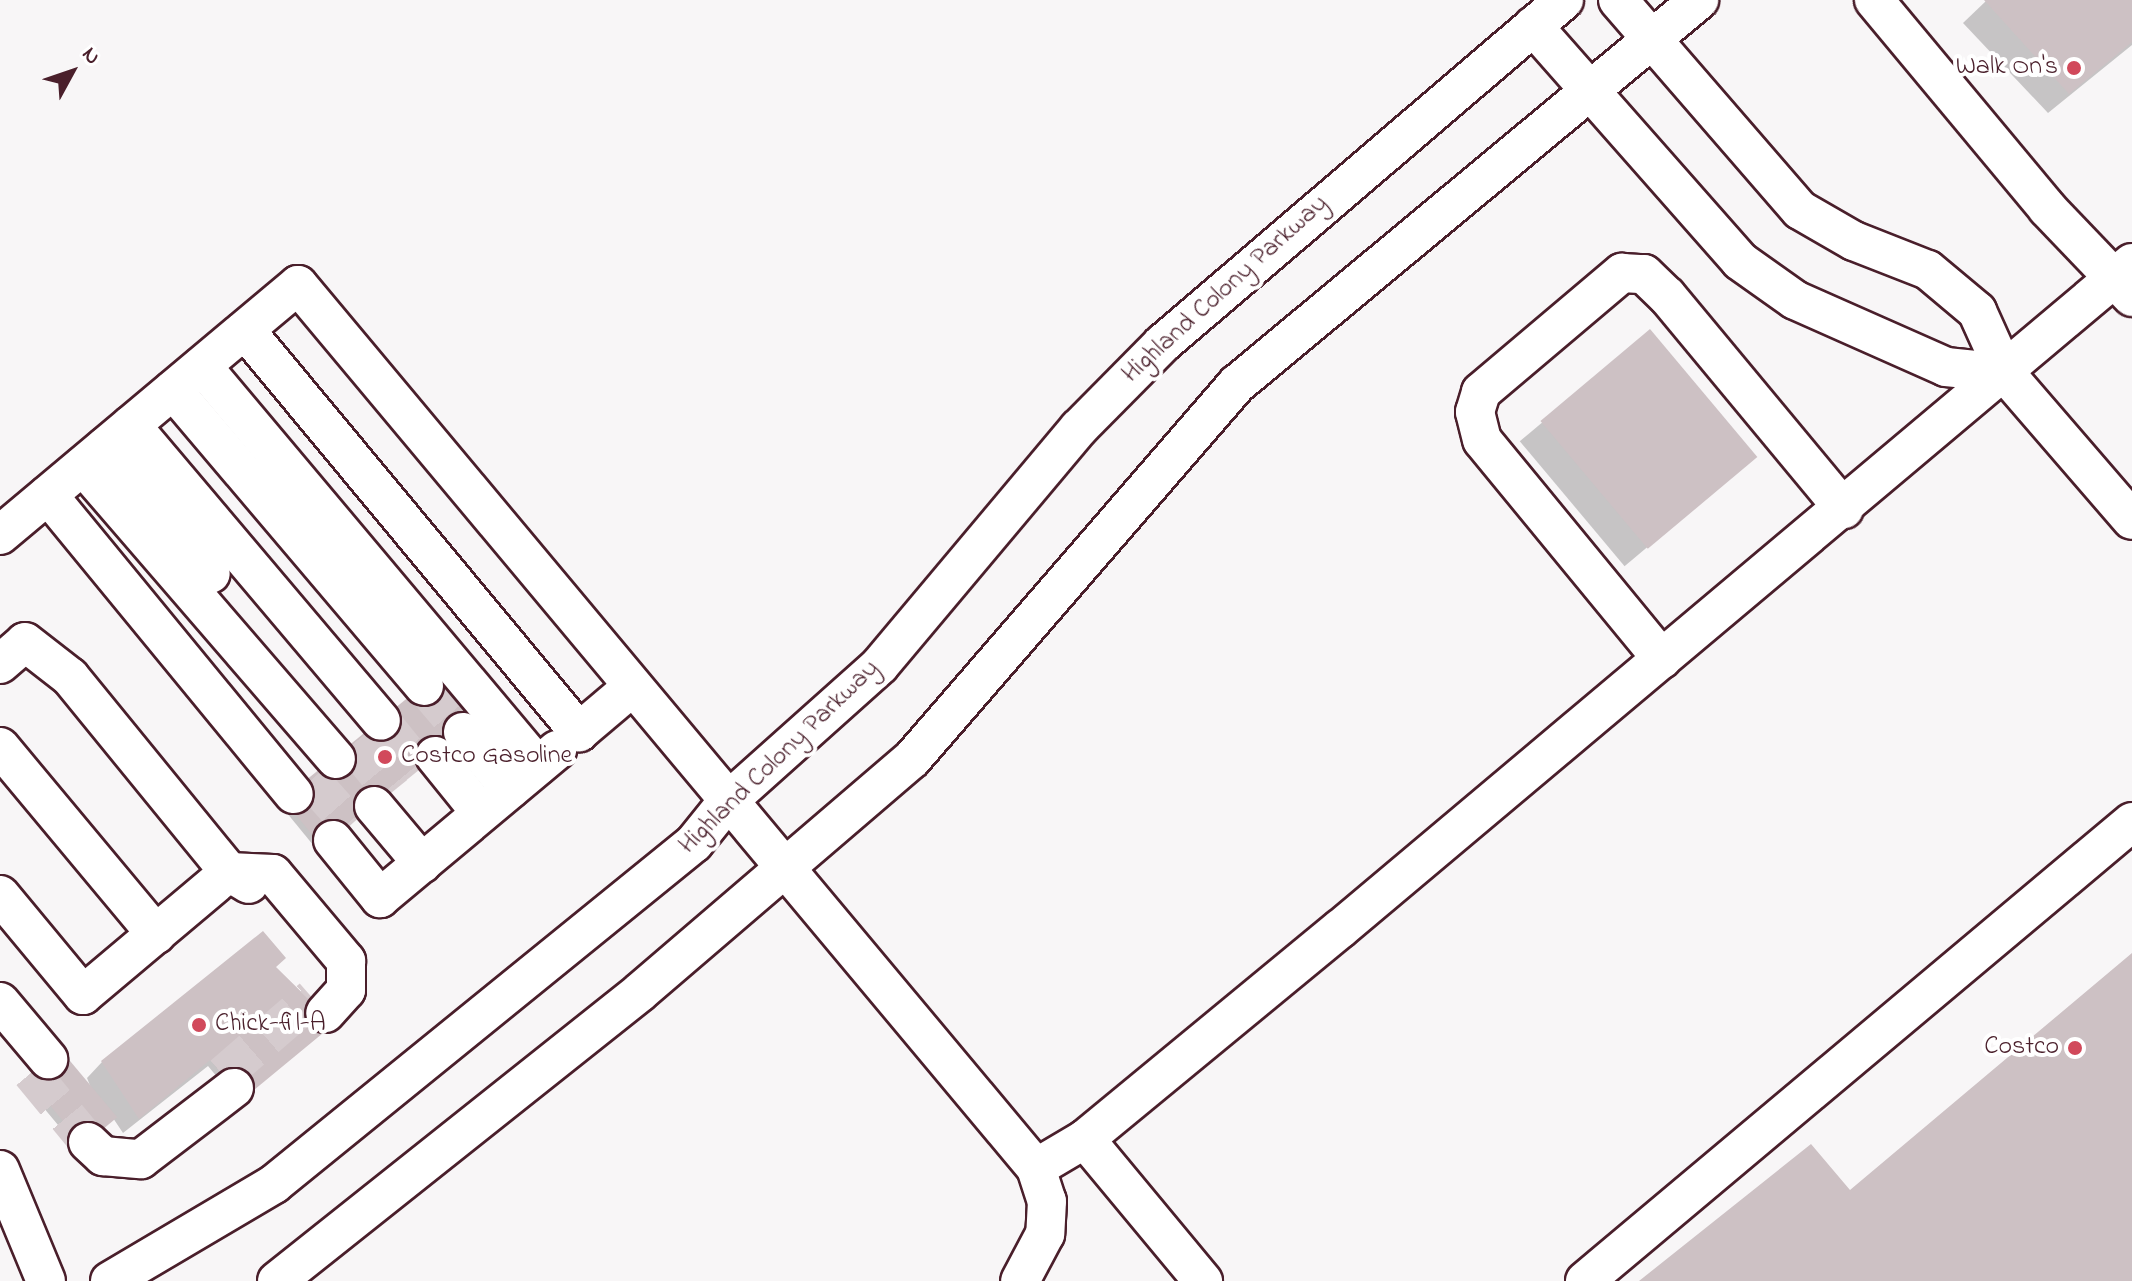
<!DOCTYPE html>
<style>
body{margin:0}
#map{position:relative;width:2132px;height:1281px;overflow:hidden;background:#f8f6f7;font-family:"Indie Flower",sans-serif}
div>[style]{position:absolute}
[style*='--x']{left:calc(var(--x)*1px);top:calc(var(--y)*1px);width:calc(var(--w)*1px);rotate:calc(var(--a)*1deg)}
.shadow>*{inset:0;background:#0003;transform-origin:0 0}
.building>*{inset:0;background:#cdc1c4;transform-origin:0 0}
.minor-tunnel>*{height:38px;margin-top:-19px;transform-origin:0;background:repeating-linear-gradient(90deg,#d5cbce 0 38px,transparent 0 57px)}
.roads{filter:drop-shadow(2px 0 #4a1f2b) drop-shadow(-2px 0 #4a1f2b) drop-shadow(0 2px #4a1f2b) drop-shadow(0 -2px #4a1f2b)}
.minor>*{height:38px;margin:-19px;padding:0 19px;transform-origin:19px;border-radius:19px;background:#fff}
.dots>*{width:22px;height:22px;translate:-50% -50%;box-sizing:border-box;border:4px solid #fff;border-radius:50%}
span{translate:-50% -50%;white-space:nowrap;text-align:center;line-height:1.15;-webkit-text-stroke:8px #fff;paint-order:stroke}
.poi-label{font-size:26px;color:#4a1f2b}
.right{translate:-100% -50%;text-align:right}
.left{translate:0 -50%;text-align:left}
.street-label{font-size:26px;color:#4a1f2b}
.north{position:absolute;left:32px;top:32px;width:80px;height:80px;-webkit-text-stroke:6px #fff;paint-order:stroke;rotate:50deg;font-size:22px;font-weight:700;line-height:32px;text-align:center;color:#4a1f2b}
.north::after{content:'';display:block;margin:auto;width:28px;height:36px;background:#4a1f2b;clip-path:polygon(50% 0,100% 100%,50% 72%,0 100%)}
</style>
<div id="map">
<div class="shadow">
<div style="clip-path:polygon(1987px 0,2132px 0,2132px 45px,2048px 113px,1963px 23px)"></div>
<div style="left:1650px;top:332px;width:163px;height:170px;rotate:50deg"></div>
<div style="clip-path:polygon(447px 669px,318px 851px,282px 807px)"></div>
<div style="clip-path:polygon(274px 968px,331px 1024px,238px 1102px,208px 1066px,123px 1133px,113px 1118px,78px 1149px,23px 1083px,91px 1088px,87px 1078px,102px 1062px)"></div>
</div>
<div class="building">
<div style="clip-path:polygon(1984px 0,2132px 0,2132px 42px,2069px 94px)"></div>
<div style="left:1650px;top:329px;width:167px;height:143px;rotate:50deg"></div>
<div style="left:447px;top:666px;width:62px;height:211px;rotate:51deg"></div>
<div style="clip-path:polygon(263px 931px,286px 958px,276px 967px,334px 1024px,243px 1099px,210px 1060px,139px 1119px,101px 1061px)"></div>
<div style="clip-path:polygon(2132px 953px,2132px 1281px,1639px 1281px,1811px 1144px,1850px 1190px)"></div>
<div style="left:60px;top:1049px;width:89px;height:44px;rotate:50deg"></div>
</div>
<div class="minor-tunnel">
<div style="--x:424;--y:686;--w:60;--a:49.7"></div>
<div style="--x:381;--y:721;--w:62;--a:50.9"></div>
<div style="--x:353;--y:744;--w:62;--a:50.9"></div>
<div style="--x:311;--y:780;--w:60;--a:48.4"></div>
<div style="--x:31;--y:1073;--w:89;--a:50.4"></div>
<div style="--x:223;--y:1075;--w:118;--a:-40.9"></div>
</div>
<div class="roads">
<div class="minor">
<div style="--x:1618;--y:0;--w:278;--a:49.1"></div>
<div style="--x:1800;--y:210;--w:62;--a:29.9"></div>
<div style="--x:1854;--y:241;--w:79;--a:21.4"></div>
<div style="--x:1928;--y:270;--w:64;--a:39.9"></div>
<div style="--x:1977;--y:311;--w:68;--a:65.7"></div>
<div style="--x:2005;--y:373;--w:194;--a:49.2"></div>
<div style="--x:1874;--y:0;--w:271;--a:50.2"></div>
<div style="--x:2047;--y:208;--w:123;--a:46.3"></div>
<div style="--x:1533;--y:26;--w:313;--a:48.6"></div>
<div style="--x:1740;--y:261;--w:67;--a:35.3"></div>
<div style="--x:1795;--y:300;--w:165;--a:23.9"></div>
<div style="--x:1946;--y:367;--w:59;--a:5.8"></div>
<div style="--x:245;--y:330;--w:523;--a:50.28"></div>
<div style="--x:579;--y:732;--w:68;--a:-40.2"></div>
<div style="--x:202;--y:366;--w:522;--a:49.97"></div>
<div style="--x:173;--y:390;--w:388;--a:49.7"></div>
<div style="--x:131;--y:425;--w:387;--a:49.8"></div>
<div style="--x:105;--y:447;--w:165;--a:50.2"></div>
<div style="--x:83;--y:466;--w:387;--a:49.2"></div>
<div style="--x:48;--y:495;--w:387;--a:50.6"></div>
<div style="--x:0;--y:535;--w:389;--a:-40"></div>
<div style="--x:298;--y:285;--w:1151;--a:50.11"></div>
<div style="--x:1036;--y:1168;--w:35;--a:72"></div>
<div style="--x:1047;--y:1201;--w:33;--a:93"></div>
<div style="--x:1045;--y:1234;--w:53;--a:118"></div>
<div style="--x:1662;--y:659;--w:283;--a:-129.4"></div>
<div style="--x:1482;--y:440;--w:29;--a:-104"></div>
<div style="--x:1475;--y:412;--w:21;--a:-73"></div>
<div style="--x:1481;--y:392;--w:185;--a:-40.2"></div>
<div style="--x:1622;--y:273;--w:22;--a:3"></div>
<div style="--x:1644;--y:274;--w:32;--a:44"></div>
<div style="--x:1667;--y:296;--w:277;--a:50.3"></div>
<div style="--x:0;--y:664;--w:33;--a:-41"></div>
<div style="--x:25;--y:642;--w:57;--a:37.9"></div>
<div style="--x:70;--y:677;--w:252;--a:50.8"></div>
<div style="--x:229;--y:872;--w:23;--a:31"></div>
<div style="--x:463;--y:732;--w:74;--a:50.5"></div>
<div style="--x:0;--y:747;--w:244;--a:50.2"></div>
<div style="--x:435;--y:756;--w:73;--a:51.1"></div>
<div style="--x:374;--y:806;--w:75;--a:49.9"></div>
<div style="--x:333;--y:840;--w:75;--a:51"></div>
<div style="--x:380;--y:898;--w:231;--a:-39.9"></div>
<div style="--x:0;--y:895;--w:130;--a:50.3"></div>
<div style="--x:83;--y:995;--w:191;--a:-40.1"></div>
<div style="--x:229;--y:872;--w:44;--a:2.6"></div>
<div style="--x:273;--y:874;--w:114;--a:50"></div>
<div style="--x:346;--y:961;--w:29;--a:90"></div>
<div style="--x:346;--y:990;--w:31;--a:132"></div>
<div style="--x:0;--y:1002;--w:75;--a:49.9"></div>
<div style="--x:1085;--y:1139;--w:185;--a:50.3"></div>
<div style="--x:88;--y:1142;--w:21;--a:43"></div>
<div style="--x:103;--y:1156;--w:38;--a:5"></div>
<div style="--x:141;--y:1159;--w:117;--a:-37.4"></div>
<div style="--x:1036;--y:1168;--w:57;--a:-30.6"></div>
<div style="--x:1085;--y:1139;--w:330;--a:-39.5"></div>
<div style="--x:1340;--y:929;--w:1035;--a:-40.06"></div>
<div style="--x:0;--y:1170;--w:120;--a:67.5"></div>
<div style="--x:110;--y:1281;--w:191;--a:-30.6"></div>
<div style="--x:274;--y:1184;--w:541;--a:-39.07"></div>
<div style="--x:694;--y:843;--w:53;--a:-51.2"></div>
<div style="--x:727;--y:802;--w:205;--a:-41.8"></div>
<div style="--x:880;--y:665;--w:309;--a:-50"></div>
<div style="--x:1079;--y:428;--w:118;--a:-45.3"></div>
<div style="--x:1162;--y:344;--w:529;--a:-40.55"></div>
<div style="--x:277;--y:1281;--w:464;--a:-38.5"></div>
<div style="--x:640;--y:992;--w:358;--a:-40.6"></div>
<div style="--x:912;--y:759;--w:496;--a:-49.1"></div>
<div style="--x:1237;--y:384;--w:601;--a:-39.73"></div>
<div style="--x:1585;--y:1281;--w:714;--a:-40"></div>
</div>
</div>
<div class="dots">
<div style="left:2074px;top:68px;background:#d1495b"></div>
<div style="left:385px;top:757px;background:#d1495b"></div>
<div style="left:199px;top:1025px;background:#d1495b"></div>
<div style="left:2075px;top:1048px;background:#d1495b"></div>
</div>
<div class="poi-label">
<span class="right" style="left:2058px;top:68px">Walk On's</span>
<span class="left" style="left:401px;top:757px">Costco Gasoline</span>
<span class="left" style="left:215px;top:1025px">Chick-fil-A</span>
<span class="right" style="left:2059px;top:1048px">Costco</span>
</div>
<div class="street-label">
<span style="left:1226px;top:290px;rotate:-42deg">Highland Colony Parkway</span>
<span style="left:780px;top:758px;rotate:-44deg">Highland Colony Parkway</span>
</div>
<div class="north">N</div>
</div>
